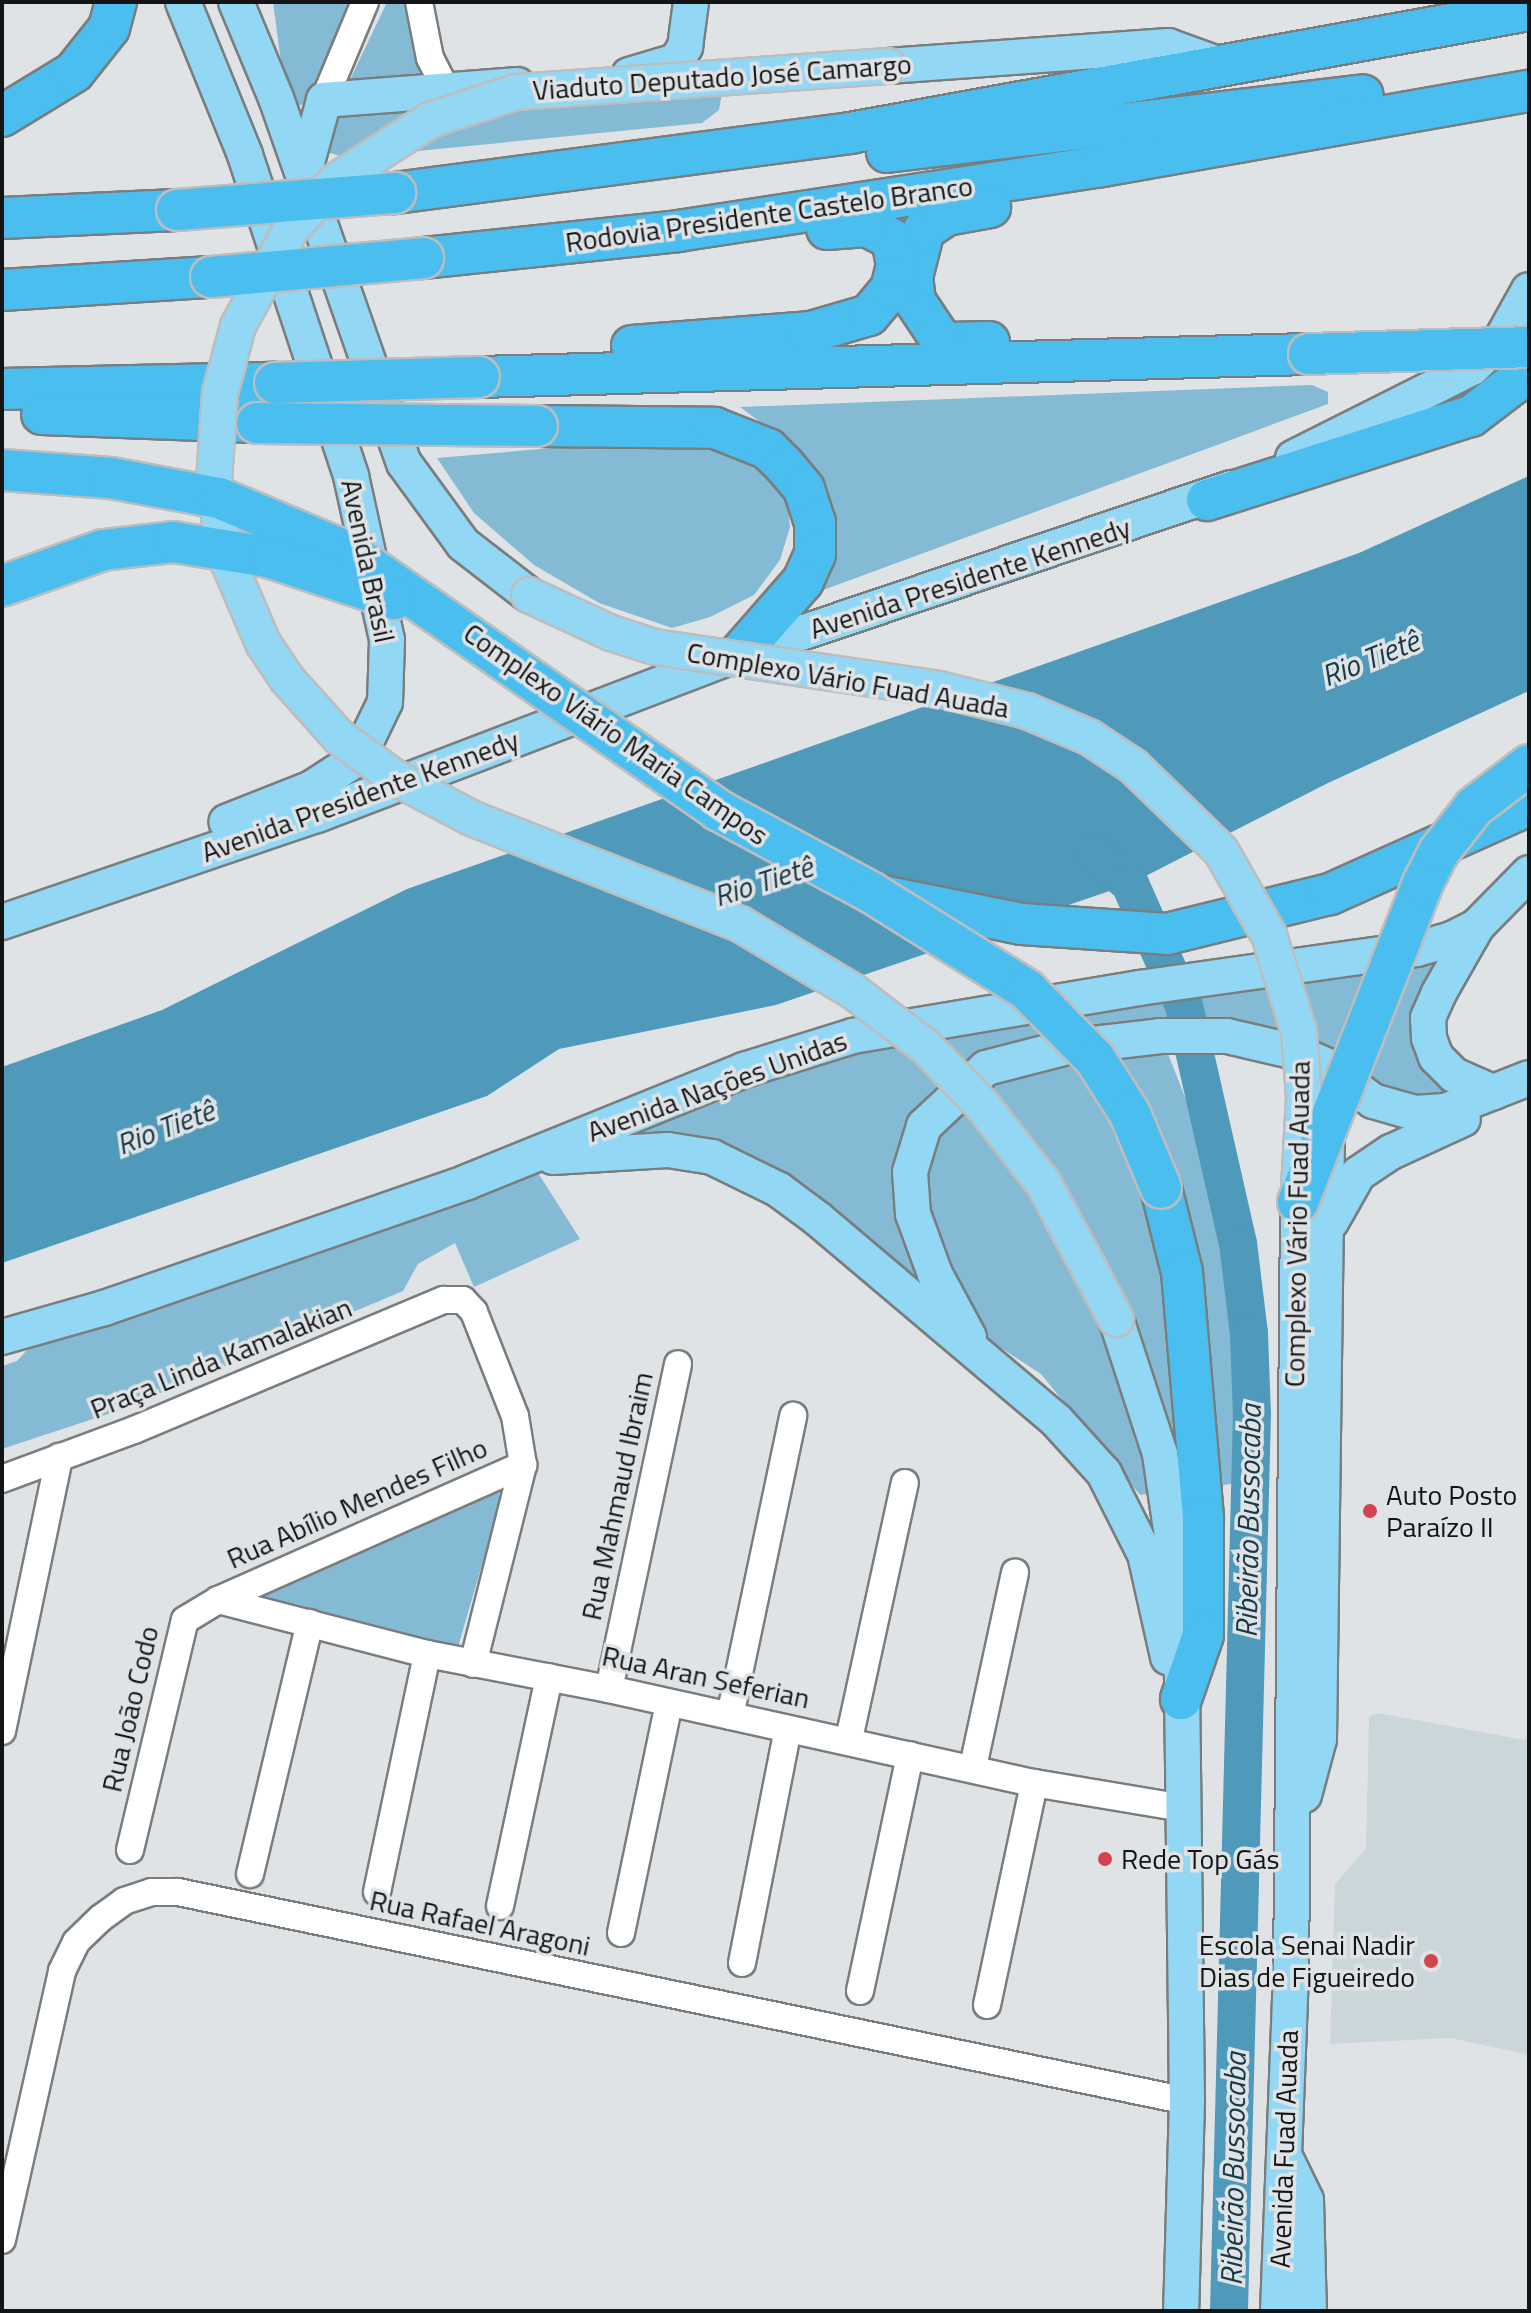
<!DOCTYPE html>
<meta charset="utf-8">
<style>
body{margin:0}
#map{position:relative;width:1531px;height:2313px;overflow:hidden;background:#e0e3e5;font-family:"Titillium Web",sans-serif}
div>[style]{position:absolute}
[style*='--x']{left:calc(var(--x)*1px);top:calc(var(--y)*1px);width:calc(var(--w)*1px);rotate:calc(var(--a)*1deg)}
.built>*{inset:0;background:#cbd6db}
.green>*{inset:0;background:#84bad4}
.water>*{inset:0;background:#4f9abb}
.river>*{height:38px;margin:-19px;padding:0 19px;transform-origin:19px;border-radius:19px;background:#4f9abb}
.roads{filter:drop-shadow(2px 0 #797d7e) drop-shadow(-2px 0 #797d7e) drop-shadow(0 2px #797d7e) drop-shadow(0 -2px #797d7e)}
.minor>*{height:26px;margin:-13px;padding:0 13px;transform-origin:13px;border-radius:13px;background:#fff}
.major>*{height:34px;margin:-17px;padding:0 17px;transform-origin:17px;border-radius:17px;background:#92d8f5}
.highway>*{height:40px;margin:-20px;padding:0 20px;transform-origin:20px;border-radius:20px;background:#4abeef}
.bridges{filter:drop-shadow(2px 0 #bdbdbd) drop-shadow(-2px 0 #bdbdbd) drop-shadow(0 2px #bdbdbd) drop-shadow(0 -2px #bdbdbd)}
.major-bridge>*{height:34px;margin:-17px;padding:0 17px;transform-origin:17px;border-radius:17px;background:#92d8f5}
.highway-bridge>*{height:40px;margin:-20px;padding:0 20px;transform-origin:20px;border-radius:20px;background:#4abeef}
.dots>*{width:22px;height:22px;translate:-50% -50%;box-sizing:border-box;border:4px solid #e0e3e5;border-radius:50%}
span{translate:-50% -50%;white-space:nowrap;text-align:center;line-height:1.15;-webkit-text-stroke:7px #e0e3e5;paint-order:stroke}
.street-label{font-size:28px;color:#131415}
.poi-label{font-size:28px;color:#131415}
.left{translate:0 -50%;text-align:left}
.right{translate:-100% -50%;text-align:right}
.water-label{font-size:30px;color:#173948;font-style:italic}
.frame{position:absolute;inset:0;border:4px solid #131415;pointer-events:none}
</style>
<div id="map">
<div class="built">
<div style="clip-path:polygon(1378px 1713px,1525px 1740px,1529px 1731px,1529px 2055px,1451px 2038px,1330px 2044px,1335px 1884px,1366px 1848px,1369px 1717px)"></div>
</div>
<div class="green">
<div style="clip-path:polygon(273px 2px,350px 2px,318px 99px,298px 106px,283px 78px)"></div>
<div style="clip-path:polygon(387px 2px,414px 2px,430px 71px,348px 84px)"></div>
<div style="clip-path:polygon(723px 88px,719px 110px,702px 123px,346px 158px,327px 152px,333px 117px,348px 112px)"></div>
<div style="clip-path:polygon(1312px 385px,1328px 392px,1328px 404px,807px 596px,797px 450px,740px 407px)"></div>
<div style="clip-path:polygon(690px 436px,728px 444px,786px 488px,790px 527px,780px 560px,754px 595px,710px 617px,672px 628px,599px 603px,534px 565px,474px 513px,437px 458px)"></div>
<div style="clip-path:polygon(1452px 939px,1428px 1018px,1467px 1084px,1415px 1113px,1325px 1065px,1161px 1036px,1214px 1171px,1239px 1338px,1240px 1483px,1140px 1495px,1041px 1374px,882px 1271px,744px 1170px,519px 1160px,744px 1070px)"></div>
<div style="clip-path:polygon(535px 1168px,580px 1239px,474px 1287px,455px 1243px,418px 1264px,403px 1291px,120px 1410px,2px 1449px,2px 1366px,17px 1361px,39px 1337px)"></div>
<div style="clip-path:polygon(500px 1482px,499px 1506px,458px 1647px,247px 1604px,242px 1592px)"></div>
</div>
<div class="water">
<div style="clip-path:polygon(1529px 476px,1529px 691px,1328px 783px,1130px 884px,776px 1005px,559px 1049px,487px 1096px,2px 1263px,2px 1067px,162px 1010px,407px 889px,1359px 553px)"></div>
</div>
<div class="river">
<div style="--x:1091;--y:851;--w:51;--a:40.2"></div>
<div style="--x:1130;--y:884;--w:133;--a:66.1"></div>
<div style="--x:1184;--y:1006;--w:243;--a:77.2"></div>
<div style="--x:1238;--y:1243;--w:92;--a:83.1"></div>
<div style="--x:1249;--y:1334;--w:80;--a:87.9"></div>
<div style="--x:1252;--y:1414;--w:897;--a:91.47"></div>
</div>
<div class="roads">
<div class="minor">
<div style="--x:419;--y:2;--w:57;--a:78.9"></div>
<div style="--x:430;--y:58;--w:37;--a:63"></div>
<div style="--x:324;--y:100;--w:106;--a:-67.3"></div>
<div style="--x:2;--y:1479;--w:141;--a:-20.4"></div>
<div style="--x:134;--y:1430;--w:336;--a:-22.8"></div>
<div style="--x:444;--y:1300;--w:19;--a:0"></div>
<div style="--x:463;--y:1300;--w:16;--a:47"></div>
<div style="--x:474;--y:1312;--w:112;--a:68.5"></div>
<div style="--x:515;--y:1416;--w:50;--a:80.7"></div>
<div style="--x:523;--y:1465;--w:205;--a:104.1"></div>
<div style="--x:218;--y:1600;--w:216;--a:14.5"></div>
<div style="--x:427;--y:1654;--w:185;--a:10.9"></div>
<div style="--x:609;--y:1689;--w:435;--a:12.5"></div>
<div style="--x:1034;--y:1783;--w:151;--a:9.5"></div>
<div style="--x:609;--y:1689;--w:332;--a:-78"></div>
<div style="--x:730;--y:1716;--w:307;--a:-78.1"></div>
<div style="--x:2;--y:1731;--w:280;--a:-78.2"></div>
<div style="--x:849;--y:1739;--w:262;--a:-77.7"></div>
<div style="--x:973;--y:1767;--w:199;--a:-77.8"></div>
<div style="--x:130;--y:1850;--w:236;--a:-76.6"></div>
<div style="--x:185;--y:1620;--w:39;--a:-31"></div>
<div style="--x:218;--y:1600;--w:334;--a:-23.9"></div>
<div style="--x:250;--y:1874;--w:258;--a:-76.6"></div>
<div style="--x:377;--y:1892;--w:243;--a:-78.1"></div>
<div style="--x:500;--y:1906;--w:234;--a:-77.9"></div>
<div style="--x:621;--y:1933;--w:235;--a:-78.2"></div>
<div style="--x:742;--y:1963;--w:238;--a:-78.9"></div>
<div style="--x:860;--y:1991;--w:241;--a:-78"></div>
<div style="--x:987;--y:2005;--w:227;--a:-78"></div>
<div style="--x:2;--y:2240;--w:276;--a:-77.4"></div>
<div style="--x:62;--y:1971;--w:32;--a:-64"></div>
<div style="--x:76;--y:1942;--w:35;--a:-44"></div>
<div style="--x:101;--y:1918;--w:29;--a:-36"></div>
<div style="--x:124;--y:1901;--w:28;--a:-18"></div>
<div style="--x:151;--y:1892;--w:27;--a:0"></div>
<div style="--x:178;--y:1892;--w:1030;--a:11.7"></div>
</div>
<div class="major">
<div style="--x:183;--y:2;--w:165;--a:67.9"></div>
<div style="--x:245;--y:155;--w:338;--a:71.7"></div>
<div style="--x:351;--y:476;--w:168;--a:77.6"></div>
<div style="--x:387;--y:640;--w:62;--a:91.8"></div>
<div style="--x:385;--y:702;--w:62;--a:115.7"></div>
<div style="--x:358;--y:758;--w:55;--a:146.9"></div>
<div style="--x:312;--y:788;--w:92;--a:158.4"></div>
<div style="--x:236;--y:2;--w:104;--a:67.4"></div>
<div style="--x:276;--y:98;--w:387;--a:70.7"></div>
<div style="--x:404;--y:463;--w:100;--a:53.9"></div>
<div style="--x:463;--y:544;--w:83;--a:37.7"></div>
<div style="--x:888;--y:66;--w:281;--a:-4.1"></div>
<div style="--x:1168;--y:46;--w:59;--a:19.7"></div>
<div style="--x:629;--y:75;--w:49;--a:-16.6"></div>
<div style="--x:676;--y:61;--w:17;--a:-57"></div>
<div style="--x:685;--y:47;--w:45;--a:-82.4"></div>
<div style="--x:303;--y:177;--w:80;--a:-74.7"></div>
<div style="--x:324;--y:100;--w:194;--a:-4.4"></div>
<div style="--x:1293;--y:458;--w:200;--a:-26.7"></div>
<div style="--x:1472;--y:368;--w:40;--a:-44"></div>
<div style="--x:1501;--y:340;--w:57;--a:-60.8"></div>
<div style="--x:2;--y:922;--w:333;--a:-18.8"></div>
<div style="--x:317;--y:815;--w:452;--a:-20.9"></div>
<div style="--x:739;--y:654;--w:519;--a:-18.64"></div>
<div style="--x:1477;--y:926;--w:77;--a:119.6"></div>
<div style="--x:1439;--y:993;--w:27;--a:114"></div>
<div style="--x:1428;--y:1018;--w:20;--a:87"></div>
<div style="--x:1429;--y:1038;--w:20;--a:70"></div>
<div style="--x:1436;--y:1057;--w:25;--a:45"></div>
<div style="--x:1454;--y:1075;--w:43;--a:23.6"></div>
<div style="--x:553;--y:1157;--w:115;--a:-3.5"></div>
<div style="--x:668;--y:1150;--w:45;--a:9"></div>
<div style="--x:712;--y:1157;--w:75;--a:26.2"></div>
<div style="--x:779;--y:1190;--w:49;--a:36.6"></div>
<div style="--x:818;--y:1219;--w:312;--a:40.2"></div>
<div style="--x:1056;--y:1420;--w:72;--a:47.8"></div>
<div style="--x:1104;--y:1473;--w:91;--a:63.2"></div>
<div style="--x:1145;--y:1554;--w:106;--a:77.4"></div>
<div style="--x:1331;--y:1222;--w:55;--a:-60.6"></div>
<div style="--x:1358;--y:1174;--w:40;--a:-34"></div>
<div style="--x:1391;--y:1152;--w:79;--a:-24.6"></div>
<div style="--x:1116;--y:1319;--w:142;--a:71.9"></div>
<div style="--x:1160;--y:1454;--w:146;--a:81.7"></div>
<div style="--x:1181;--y:1598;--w:503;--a:89.32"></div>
<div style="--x:1187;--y:2101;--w:210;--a:91.6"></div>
<div style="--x:2;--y:1337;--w:106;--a:-15.9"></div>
<div style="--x:104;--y:1308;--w:384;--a:-19.1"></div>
<div style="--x:467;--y:1182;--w:299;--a:-22"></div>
<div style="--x:744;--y:1070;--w:114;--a:-17.3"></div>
<div style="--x:853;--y:1036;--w:290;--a:-9.5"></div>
<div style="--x:1139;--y:988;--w:281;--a:-8"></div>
<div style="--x:1417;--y:949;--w:36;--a:-16"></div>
<div style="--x:1452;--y:939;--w:28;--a:-27"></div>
<div style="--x:1477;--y:926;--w:74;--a:-45.5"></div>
<div style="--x:969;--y:1337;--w:72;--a:-118.4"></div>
<div style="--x:935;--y:1274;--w:64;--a:-110.1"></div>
<div style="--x:913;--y:1214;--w:42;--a:-94.1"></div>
<div style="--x:910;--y:1172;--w:48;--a:-73.1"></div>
<div style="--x:924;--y:1126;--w:85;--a:-43.1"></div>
<div style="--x:986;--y:1068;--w:84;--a:-14.5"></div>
<div style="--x:1067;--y:1047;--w:94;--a:-6.7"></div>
<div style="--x:1160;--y:1036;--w:67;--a:0"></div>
<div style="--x:1227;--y:1036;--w:71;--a:13.1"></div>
<div style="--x:1296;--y:1052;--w:32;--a:24"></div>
<div style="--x:1325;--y:1065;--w:60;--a:36.9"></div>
<div style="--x:1373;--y:1101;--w:44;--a:15.9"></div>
<div style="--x:1415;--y:1113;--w:30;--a:-4"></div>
<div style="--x:1445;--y:1111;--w:90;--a:-21.4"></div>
<div style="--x:1304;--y:1795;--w:58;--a:-75"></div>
<div style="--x:1319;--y:1739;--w:601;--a:-89.24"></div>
<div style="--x:1287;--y:2161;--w:43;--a:64"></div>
<div style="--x:1306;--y:2200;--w:111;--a:88.5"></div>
<div style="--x:1278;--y:2311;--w:334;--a:-87.8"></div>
<div style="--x:1291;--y:1977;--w:775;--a:-89.48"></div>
</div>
<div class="highway">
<div style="--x:2;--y:116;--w:84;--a:-31.4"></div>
<div style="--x:74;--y:72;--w:56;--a:-51.5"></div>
<div style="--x:109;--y:28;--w:27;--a:-75"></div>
<div style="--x:887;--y:152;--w:479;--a:-6.8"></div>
<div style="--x:395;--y:193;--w:459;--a:-7.5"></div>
<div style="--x:850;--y:133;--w:690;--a:-10.27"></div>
<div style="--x:2;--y:218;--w:175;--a:-2.6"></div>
<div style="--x:423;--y:258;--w:256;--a:-6"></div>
<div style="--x:678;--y:231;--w:429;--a:-8.7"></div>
<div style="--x:1102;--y:166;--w:434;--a:-10"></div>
<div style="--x:2;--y:290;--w:209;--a:-3.6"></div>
<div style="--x:989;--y:342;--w:41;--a:178.6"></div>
<div style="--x:948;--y:343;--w:11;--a:-146"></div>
<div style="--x:939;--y:337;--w:43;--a:-123.7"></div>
<div style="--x:915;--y:301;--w:24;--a:-97"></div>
<div style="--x:912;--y:277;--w:49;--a:-75.7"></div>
<div style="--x:924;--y:230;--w:27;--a:-34"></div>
<div style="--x:946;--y:215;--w:45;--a:-10.3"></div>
<div style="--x:632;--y:346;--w:180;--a:-4.5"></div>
<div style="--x:811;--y:332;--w:60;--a:-16.3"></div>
<div style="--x:869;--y:315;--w:34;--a:-50"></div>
<div style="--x:891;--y:289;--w:25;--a:-76"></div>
<div style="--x:897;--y:265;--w:26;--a:-101"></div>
<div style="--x:892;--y:239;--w:28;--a:-153"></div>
<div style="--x:867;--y:226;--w:40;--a:175.7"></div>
<div style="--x:479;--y:377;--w:830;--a:-1.59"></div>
<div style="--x:2;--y:389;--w:273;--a:-1.3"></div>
<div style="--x:42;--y:414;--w:212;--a:2.2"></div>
<div style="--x:537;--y:426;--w:178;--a:0.6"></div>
<div style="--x:715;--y:428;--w:57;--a:21.6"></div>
<div style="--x:768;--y:449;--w:24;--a:45"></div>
<div style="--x:785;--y:466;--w:30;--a:50"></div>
<div style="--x:804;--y:489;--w:35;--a:72"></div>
<div style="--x:815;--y:522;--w:32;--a:90"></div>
<div style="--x:815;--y:554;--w:30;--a:114"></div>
<div style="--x:803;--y:581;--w:97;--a:131.2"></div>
<div style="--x:1207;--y:500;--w:277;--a:-17.7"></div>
<div style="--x:1471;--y:416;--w:73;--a:-37.2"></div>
<div style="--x:883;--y:896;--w:142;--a:11.4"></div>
<div style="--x:1022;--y:924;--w:145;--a:3.9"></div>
<div style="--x:1167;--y:934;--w:168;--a:-13.8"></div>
<div style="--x:1330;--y:894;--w:218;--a:-24.1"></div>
<div style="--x:1161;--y:1188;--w:87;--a:76"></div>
<div style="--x:1182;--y:1272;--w:248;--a:85.1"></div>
<div style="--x:1203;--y:1519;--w:116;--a:90"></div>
<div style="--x:1203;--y:1635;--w:68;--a:109"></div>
</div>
</div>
<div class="bridges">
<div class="major-bridge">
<div style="--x:888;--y:66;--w:373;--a:176"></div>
<div style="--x:516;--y:92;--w:90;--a:162"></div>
<div style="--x:430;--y:120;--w:111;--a:147.2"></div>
<div style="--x:337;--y:180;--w:67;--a:133.2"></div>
<div style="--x:291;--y:229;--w:111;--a:118.7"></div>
<div style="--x:238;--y:326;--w:69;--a:105"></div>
<div style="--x:220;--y:393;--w:87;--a:93.9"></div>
<div style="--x:214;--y:480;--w:73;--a:82.1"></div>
<div style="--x:224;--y:552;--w:99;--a:66.8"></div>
<div style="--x:263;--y:643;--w:43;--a:56.3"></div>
<div style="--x:287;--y:679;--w:78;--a:48.1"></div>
<div style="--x:339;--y:737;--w:68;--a:36"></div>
<div style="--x:394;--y:777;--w:87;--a:28"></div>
<div style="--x:471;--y:818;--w:289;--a:21.5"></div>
<div style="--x:740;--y:924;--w:133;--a:30.8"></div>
<div style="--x:854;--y:992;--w:89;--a:37.3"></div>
<div style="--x:925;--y:1046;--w:83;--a:46"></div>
<div style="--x:983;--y:1106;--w:99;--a:52"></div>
<div style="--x:1044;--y:1184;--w:153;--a:61.9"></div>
<div style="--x:529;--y:595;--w:90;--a:24.9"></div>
<div style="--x:611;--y:633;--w:46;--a:17.7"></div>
<div style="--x:655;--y:647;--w:287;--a:8.4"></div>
<div style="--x:939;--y:689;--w:91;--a:14"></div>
<div style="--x:1027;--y:711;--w:67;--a:22.8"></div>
<div style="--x:1089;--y:737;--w:53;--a:33.4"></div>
<div style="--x:1133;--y:766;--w:122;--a:44"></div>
<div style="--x:1221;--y:851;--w:97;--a:60.3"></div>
<div style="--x:1269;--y:935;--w:102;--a:72.8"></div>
<div style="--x:1299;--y:1032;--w:65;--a:85.6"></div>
<div style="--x:1304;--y:1097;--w:89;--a:93.2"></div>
</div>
<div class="highway-bridge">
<div style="--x:177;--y:210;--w:219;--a:-4.5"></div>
<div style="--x:211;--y:277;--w:213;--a:-5.1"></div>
<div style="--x:1309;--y:354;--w:220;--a:-1.8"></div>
<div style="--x:275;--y:383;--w:204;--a:-1.7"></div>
<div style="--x:257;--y:423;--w:280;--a:0.6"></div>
<div style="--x:2;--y:470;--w:109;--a:4.2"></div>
<div style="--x:111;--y:478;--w:110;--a:10.5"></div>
<div style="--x:219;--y:498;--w:142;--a:22.8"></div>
<div style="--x:350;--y:553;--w:449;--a:34.9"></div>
<div style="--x:718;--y:810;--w:175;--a:28.3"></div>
<div style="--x:872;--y:893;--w:183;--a:32"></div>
<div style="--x:1027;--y:990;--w:97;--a:45.4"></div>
<div style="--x:1095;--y:1059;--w:65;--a:57.5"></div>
<div style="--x:1130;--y:1114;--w:80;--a:67.3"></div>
<div style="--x:2;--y:586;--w:107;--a:-19.6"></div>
<div style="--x:103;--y:550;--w:70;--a:-6.5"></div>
<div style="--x:173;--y:542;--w:96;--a:9"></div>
<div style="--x:268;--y:557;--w:133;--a:18.4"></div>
<div style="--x:1298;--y:1202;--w:340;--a:-68.6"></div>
<div style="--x:1422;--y:885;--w:37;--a:-63"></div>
<div style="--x:1439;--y:852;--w:57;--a:-52.1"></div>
<div style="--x:1474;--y:807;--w:69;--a:-37.4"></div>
</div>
</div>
<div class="dots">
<div style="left:1370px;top:1511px;background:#d3434f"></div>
<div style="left:1105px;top:1859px;background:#d3434f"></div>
<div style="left:1431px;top:1961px;background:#d3434f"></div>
</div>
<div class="street-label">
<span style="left:722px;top:77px;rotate:-4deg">Viaduto Deputado José Camargo</span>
<span style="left:769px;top:214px;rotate:-8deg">Rodovia Presidente Castelo Branco</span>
<span style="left:368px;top:561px;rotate:78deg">Avenida Brasil</span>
<span style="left:970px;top:578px;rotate:-18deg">Avenida Presidente Kennedy</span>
<span style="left:848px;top:680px;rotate:10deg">Complexo Vário Fuad Auada</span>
<span style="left:616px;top:734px;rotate:35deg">Complexo Viário Maria Campos</span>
<span style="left:360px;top:796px;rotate:-20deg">Avenida Presidente Kennedy</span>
<span style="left:717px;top:1086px;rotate:-20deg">Avenida Nações Unidas</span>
<span style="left:1297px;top:1224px;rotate:-89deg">Complexo Vário Fuad Auada</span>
<span style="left:221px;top:1358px;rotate:-22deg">Praça Linda Kamalakian</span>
<span style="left:617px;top:1496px;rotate:-78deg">Rua Mahmaud Ibraim</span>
<span style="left:357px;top:1503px;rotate:-24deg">Rua Abílio Mendes Filho</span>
<span style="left:706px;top:1677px;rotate:12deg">Rua Aran Seferian</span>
<span style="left:130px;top:1709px;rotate:-77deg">Rua João Codo</span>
<span style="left:480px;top:1923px;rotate:12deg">Rua Rafael Aragoni</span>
<span style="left:1284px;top:2149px;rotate:-88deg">Avenida Fuad Auada</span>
</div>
<div class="poi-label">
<span class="left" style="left:1386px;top:1511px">Auto Posto<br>Paraízo II</span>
<span class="left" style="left:1121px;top:1859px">Rede Top Gás</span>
<span class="right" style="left:1415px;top:1961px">Escola Senai Nadir<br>Dias de Figueiredo</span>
</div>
<div class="water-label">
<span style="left:1370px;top:658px;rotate:-22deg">Rio Tietê</span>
<span style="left:763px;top:881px;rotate:-18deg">Rio Tietê</span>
<span style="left:165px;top:1127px;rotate:-21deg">Rio Tietê</span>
<span style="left:1248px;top:1521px;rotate:-89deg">Ribeirão Bussocaba</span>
<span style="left:1233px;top:2169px;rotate:-89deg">Ribeirão Bussocaba</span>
</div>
<div class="frame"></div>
</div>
